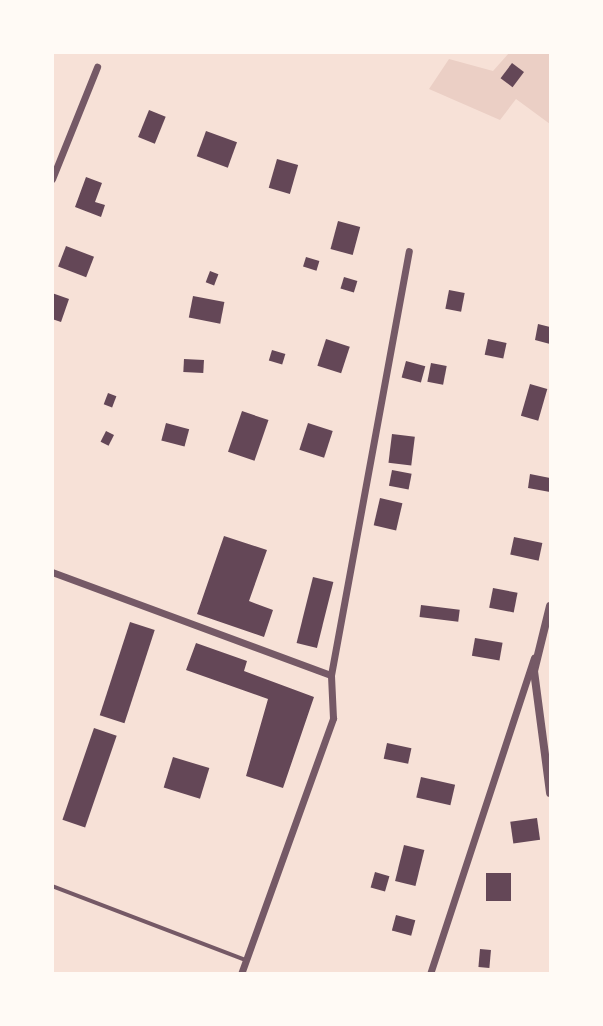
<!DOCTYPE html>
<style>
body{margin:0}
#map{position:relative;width:603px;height:1026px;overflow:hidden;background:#f7e1d7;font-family:"Fira Sans Condensed",sans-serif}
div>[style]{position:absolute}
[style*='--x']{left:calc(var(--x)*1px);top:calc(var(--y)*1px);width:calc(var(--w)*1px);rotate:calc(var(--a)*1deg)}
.green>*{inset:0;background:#ebcfc5}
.building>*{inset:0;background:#644757;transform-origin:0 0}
.service>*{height:3.5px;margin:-1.75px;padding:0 1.75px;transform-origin:1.75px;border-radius:1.75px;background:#755966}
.minor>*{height:7px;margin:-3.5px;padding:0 3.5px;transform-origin:3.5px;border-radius:3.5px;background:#755966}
.tertiary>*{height:8px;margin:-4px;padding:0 4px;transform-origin:4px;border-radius:4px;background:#755966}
span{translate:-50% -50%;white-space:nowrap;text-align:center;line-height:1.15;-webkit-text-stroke:7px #fffaf5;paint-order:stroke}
.frame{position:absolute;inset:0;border:54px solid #fffaf5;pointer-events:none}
</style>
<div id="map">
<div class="green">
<div style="clip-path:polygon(509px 53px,550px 53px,550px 124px,516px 99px,500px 120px,429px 89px,449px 59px,493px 71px)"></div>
</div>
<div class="building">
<div style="left:512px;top:63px;width:15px;height:19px;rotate:37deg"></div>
<div style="left:149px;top:110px;width:18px;height:29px;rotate:22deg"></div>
<div style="left:206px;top:131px;width:33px;height:27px;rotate:20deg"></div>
<div style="left:277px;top:159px;width:22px;height:30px;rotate:16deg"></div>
<div style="clip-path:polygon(86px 177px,102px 183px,95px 202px,105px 205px,101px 217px,75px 207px)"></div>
<div style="left:338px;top:221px;width:23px;height:29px;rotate:15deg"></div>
<div style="left:66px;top:246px;width:30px;height:22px;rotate:21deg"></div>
<div style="left:306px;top:257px;width:14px;height:10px;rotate:17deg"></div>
<div style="left:210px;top:271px;width:9px;height:12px;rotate:21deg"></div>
<div style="left:344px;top:277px;width:14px;height:12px;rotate:17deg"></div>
<div style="left:449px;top:290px;width:16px;height:19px;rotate:11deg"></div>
<div style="clip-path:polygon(52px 293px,69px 299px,61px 322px,52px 319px)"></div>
<div style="left:193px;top:296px;width:32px;height:22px;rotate:11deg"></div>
<div style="clip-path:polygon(538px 324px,550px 327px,550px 344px,535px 340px)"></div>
<div style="left:326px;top:339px;width:25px;height:28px;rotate:18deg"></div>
<div style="left:488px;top:339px;width:19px;height:16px;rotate:12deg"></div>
<div style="left:272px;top:350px;width:14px;height:11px;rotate:17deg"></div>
<div style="left:184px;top:359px;width:20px;height:13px;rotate:3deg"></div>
<div style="left:406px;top:361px;width:20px;height:17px;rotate:15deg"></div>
<div style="left:431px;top:363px;width:16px;height:19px;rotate:11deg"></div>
<div style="left:530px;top:384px;width:18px;height:33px;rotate:16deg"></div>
<div style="left:108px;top:393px;width:9px;height:12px;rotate:21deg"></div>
<div style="left:242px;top:411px;width:28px;height:43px;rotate:19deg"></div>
<div style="left:166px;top:423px;width:24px;height:18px;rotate:15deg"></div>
<div style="left:308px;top:423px;width:26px;height:28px;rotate:18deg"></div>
<div style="left:106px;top:431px;width:9px;height:12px;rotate:27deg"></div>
<div style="left:392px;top:434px;width:23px;height:29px;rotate:7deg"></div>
<div style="left:392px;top:470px;width:20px;height:16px;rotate:11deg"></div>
<div style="clip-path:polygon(530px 474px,550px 478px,550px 492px,528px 488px)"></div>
<div style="left:380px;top:498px;width:23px;height:28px;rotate:13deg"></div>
<div style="clip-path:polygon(224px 536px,267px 550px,249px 601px,273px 610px,264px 637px,197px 614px)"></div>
<div style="left:514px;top:537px;width:29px;height:18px;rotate:12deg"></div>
<div style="left:313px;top:577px;width:21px;height:68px;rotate:14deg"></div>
<div style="left:493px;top:588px;width:25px;height:20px;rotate:11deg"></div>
<div style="left:421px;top:605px;width:39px;height:12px;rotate:7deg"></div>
<div style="left:130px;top:622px;width:26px;height:98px;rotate:18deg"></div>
<div style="left:475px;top:638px;width:28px;height:18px;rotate:10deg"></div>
<div style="clip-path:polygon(196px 643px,247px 661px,244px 671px,314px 697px,283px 788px,246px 776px,268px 699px,186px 670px)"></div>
<div style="left:94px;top:728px;width:24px;height:97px;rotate:19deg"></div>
<div style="left:387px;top:743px;width:25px;height:16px;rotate:12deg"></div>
<div style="left:173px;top:757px;width:38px;height:32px;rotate:17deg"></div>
<div style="left:421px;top:777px;width:35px;height:21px;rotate:13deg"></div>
<div style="left:537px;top:818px;width:22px;height:27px;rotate:82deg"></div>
<div style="left:404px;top:845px;width:21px;height:37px;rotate:14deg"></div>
<div style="left:375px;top:872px;width:15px;height:16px;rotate:16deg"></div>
<div style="left:486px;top:873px;width:25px;height:28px"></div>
<div style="left:396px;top:915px;width:20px;height:16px;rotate:15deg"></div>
<div style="left:480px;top:949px;width:11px;height:18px;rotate:5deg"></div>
</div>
<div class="service">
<div style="--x:52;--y:886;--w:208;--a:20.9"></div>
</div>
<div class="minor">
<div style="--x:52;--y:179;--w:121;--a:-68.1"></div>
<div style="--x:52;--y:572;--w:297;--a:20.3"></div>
<div style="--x:241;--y:974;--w:272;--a:-70.2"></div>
<div style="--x:333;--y:718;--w:43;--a:-92.7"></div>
<div style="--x:331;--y:675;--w:431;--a:-79.6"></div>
<div style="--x:430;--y:974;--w:333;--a:-71.8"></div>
</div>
<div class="tertiary">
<div style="--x:550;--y:606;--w:67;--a:103.8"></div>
<div style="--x:534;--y:671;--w:123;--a:82.5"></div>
</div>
<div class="frame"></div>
</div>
